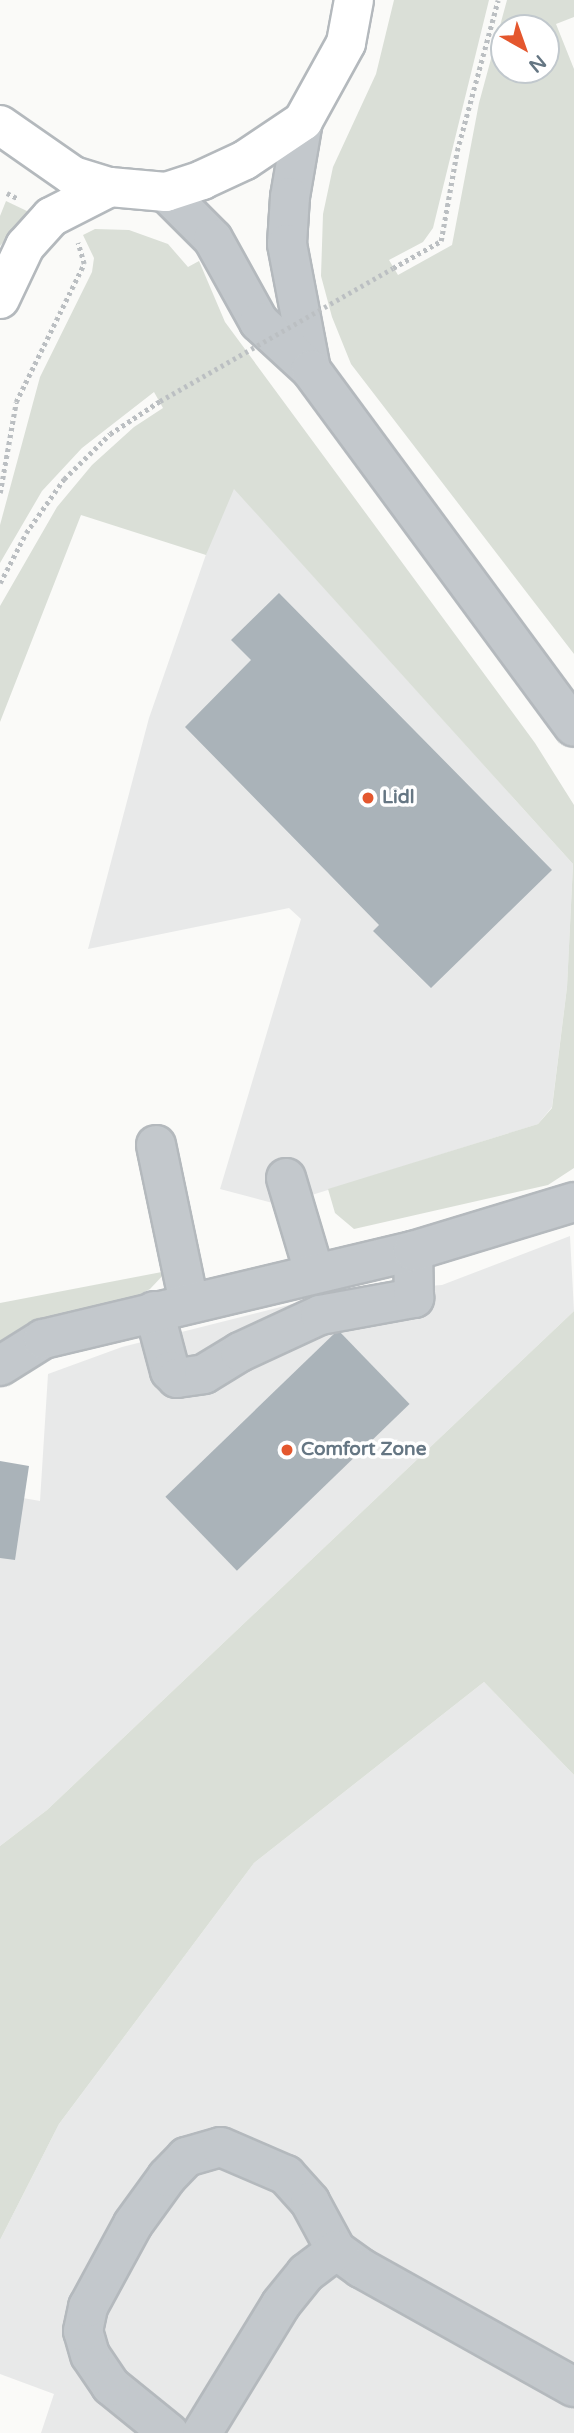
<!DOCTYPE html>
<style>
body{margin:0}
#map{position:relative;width:574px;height:2433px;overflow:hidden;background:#fafaf8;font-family:"Varela Round",sans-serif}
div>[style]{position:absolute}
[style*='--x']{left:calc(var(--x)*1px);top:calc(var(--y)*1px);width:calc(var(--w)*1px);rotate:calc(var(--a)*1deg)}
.built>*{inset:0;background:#e8e9e9}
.green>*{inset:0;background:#dadfd7}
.building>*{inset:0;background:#aab3b9;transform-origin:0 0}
.path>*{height:4.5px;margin-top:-2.25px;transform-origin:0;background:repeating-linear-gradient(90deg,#bbbfc2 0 3.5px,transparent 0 7px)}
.roads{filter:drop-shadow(2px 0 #b4b9bd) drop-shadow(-2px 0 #b4b9bd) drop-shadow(0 2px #b4b9bd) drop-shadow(0 -2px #b4b9bd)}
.minor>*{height:38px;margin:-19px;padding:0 19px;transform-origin:19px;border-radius:19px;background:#c3c8cc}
.highway>*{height:38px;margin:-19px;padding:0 19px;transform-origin:19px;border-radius:19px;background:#fff}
.path-bridge>*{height:4.5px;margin-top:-2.25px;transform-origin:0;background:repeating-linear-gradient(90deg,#bbbfc2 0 3.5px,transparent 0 7px)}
.dots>*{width:19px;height:19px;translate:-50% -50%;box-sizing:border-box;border:4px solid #fff;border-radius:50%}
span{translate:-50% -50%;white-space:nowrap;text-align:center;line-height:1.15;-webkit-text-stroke:7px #fff;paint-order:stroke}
.poi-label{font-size:19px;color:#657683;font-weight:700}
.left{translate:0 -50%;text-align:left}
.north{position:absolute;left:490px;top:14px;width:70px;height:70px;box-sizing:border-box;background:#fff;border:2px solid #c1c8cd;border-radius:50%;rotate:140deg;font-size:19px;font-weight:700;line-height:28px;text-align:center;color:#657683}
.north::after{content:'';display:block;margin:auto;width:24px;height:32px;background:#e4572e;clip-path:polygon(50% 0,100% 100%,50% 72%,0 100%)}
</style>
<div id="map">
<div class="built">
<div style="clip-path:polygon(234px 488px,573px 864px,567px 987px,552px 1107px,538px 1124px,280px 1205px,220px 1189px,301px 919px,289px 908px,88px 949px,149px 718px,218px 520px)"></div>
<div style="clip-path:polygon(570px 1236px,574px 1311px,47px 1810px,0 1846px,0 1494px,40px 1501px,48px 1374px,122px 1347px,336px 1293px,442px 1285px)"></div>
<div style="clip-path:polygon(484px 1682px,574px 1775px,574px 2433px,41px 2433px,54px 2394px,0 2374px,0 2240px,59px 2124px,254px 1863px)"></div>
</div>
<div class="green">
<div style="clip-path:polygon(evenodd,394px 0,489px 0,433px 228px,423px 242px,389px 260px,398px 275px,452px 245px,479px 103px,507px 0,574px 0,574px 17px,556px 24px,574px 69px,574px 654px,351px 364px,332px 317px,321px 276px,323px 214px,333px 167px,376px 74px,394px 0,546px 28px,546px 70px,504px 70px,504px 28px,546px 28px)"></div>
<div style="clip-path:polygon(6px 201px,29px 212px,0 246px,0 216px)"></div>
<div style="clip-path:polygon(95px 229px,129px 230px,168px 244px,188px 267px,199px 261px,225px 322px,535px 743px,574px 805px,574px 1168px,548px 1185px,354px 1229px,335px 1213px,328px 1189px,538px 1124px,552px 1108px,567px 987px,573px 864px,234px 489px,206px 555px,81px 515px,0 722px,0 606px,57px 507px,92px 465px,134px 427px,163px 408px,154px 392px,82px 448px,42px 491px,0 563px,0 525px,40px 377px,92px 272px,94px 258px,83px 235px)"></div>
<div style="clip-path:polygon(167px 1271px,150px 1289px,126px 1302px,0 1342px,0 1303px)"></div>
<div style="clip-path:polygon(574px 1311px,574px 1775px,484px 1682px,254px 1863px,59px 2124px,0 2240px,0 1846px,47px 1810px)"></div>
</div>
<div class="building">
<div style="clip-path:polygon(279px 593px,552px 870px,431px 988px,373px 931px,379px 925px,185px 727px,251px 660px,231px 640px)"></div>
<div style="left:338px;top:1330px;width:103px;height:240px;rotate:46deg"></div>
<div style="clip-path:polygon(0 1461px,29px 1466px,15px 1560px,0 1558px)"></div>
</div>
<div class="path">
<div style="--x:7;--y:193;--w:13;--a:27"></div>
<div style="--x:393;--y:268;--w:55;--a:-29.4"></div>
<div style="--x:441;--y:241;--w:91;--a:-79.9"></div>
<div style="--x:457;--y:151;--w:156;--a:-74.8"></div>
<div style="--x:0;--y:493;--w:92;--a:-80"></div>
<div style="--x:16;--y:402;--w:154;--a:-63.8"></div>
<div style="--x:84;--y:264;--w:22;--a:-106"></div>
<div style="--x:0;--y:583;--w:56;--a:-62.5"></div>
<div style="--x:26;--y:533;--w:66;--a:-54.9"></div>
<div style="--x:64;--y:479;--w:64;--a:-44.4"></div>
<div style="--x:110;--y:434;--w:60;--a:-33.4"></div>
</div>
<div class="roads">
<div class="minor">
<div style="--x:303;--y:121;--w:77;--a:99.7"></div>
<div style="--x:290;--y:197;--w:47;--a:93.7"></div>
<div style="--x:287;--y:244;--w:128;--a:79.2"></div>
<div style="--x:166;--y:192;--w:66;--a:45"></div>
<div style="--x:213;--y:239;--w:95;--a:61"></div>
<div style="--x:259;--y:322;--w:71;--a:42.7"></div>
<div style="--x:311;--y:370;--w:443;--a:53.6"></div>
<div style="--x:156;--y:1145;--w:161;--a:78.2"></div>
<div style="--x:286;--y:1178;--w:98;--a:73.4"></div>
<div style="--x:154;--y:1311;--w:62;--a:75.1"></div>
<div style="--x:170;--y:1371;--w:10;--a:45"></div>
<div style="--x:177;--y:1378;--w:27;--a:-8"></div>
<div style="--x:204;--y:1374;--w:42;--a:-31.4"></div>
<div style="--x:240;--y:1352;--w:88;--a:-24.8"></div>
<div style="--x:320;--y:1315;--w:96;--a:-10.3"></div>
<div style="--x:414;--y:1298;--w:47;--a:-91.2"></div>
<div style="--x:0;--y:1366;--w:51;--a:-32.1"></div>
<div style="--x:43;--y:1339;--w:380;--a:-13.4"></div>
<div style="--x:413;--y:1251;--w:168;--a:-16.9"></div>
<div style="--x:169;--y:2433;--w:75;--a:-141"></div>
<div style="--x:111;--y:2386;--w:37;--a:-124"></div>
<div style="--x:90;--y:2355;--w:25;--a:-106"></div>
<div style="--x:83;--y:2331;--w:25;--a:-78"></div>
<div style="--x:88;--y:2307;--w:94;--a:-61.5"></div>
<div style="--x:133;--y:2224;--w:58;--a:-54.1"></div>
<div style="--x:167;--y:2177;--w:28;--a:-46"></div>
<div style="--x:186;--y:2157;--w:36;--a:-16"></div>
<div style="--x:221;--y:2147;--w:71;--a:23.3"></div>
<div style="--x:286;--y:2175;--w:36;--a:48"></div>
<div style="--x:310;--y:2202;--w:55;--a:61.6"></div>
<div style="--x:336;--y:2250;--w:31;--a:36"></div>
<div style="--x:361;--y:2268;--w:244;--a:29.2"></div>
<div style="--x:202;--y:2433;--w:151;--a:-58.5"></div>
<div style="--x:281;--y:2304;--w:40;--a:-51"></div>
<div style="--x:306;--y:2273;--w:38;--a:-37"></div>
</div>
<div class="highway">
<div style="--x:0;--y:125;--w:89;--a:34.9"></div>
<div style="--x:73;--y:176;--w:39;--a:17"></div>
<div style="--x:110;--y:187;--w:56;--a:5.1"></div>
<div style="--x:166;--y:192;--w:38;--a:-18"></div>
<div style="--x:202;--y:180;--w:47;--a:-24.9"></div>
<div style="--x:245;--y:160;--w:70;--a:-33.9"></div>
<div style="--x:303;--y:121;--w:89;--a:-61.1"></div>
<div style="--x:346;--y:43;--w:44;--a:-79.5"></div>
<div style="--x:0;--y:299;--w:59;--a:-64.7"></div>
<div style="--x:25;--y:246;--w:39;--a:-48"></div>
<div style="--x:51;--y:217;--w:66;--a:-27"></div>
</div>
</div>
<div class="path-bridge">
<div style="--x:160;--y:401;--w:268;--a:-29.7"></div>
</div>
<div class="dots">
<div style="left:368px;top:798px;background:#e4572e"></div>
<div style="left:287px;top:1450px;background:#e4572e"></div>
</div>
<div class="poi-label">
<span class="left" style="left:382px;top:798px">Lidl</span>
<span class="left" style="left:301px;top:1450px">Comfort Zone</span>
</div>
<div class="north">N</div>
</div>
